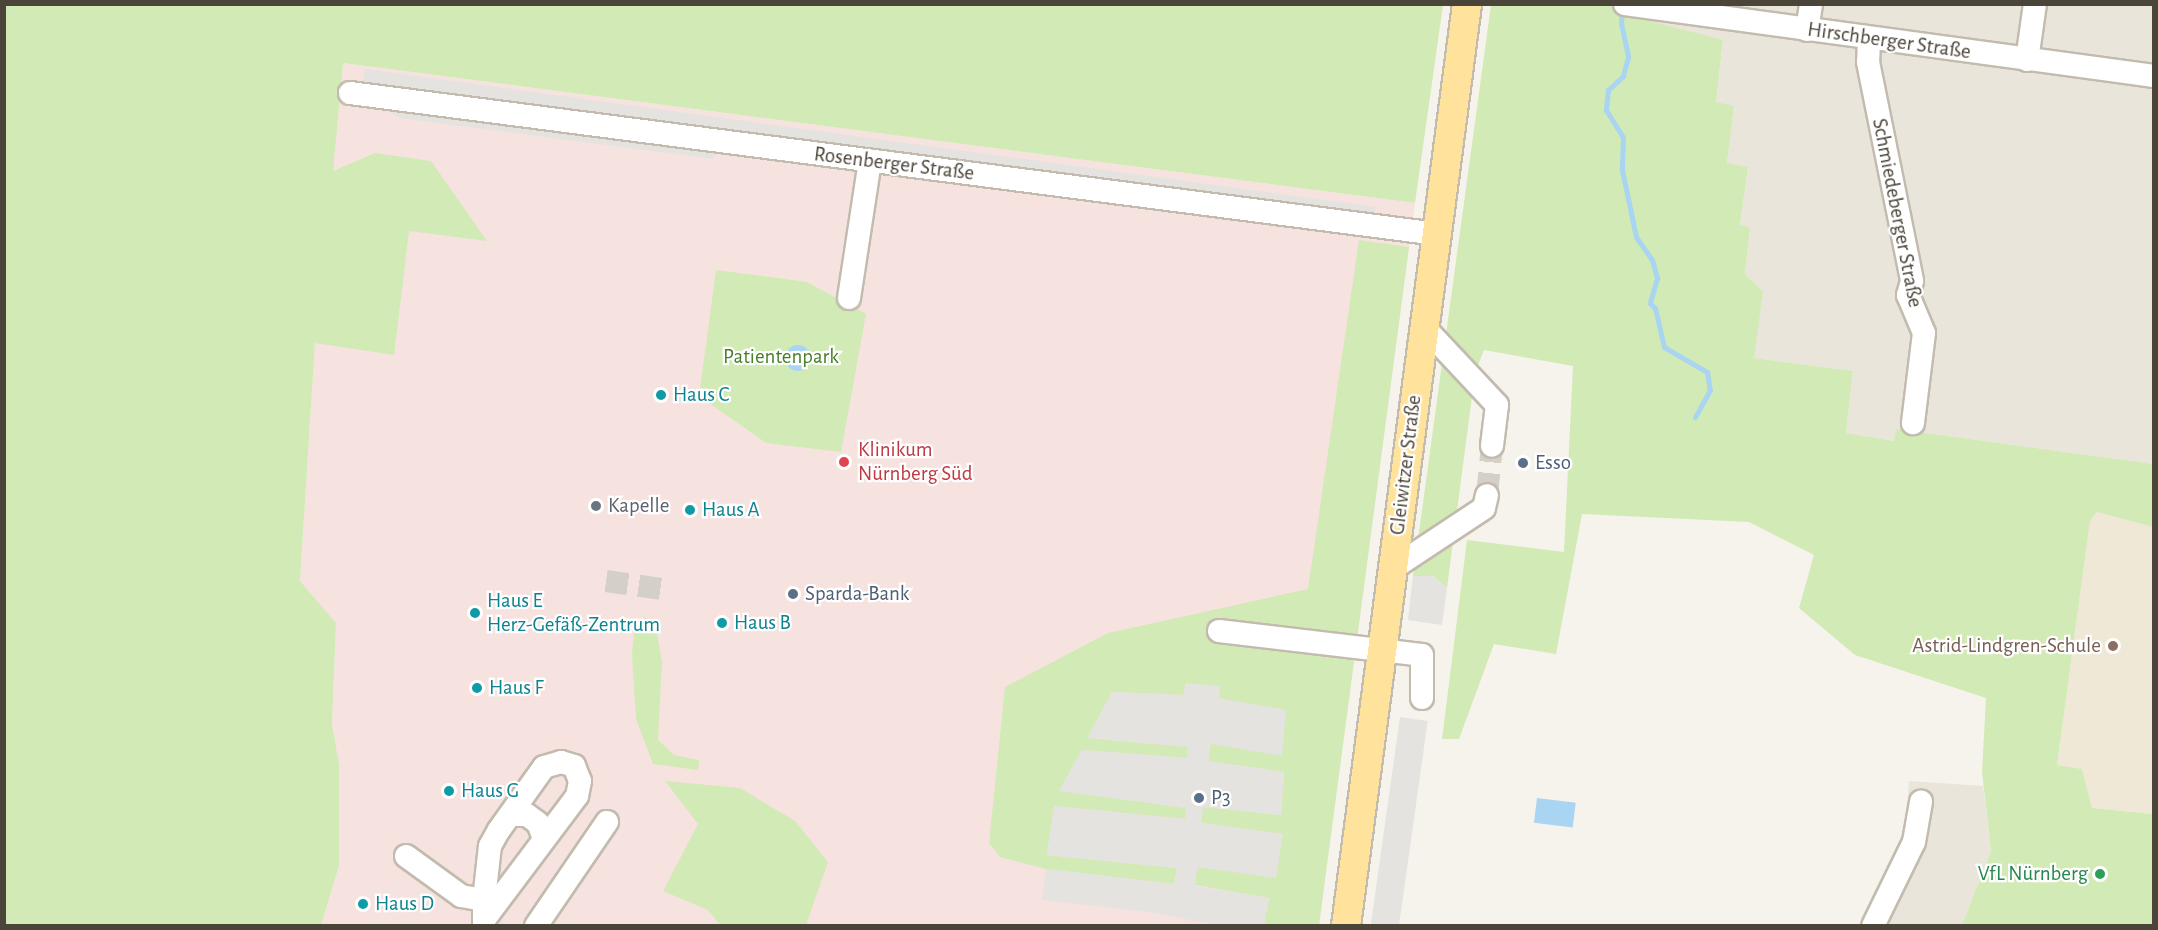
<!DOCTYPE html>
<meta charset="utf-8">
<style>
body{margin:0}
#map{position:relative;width:2158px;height:930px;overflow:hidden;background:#f6f3ec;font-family:"Alegreya Sans",sans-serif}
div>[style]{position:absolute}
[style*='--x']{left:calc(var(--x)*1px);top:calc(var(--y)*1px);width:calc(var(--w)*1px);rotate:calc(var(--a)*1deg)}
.residential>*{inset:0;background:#eae5da}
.education>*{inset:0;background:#efe8d6}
.medical>*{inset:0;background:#f6e3e0}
.green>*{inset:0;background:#d2eab5}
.parking>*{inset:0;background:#e5e3e0;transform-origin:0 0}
.water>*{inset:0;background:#a9d4f2;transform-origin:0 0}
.round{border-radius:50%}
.stream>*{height:5px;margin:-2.5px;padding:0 2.5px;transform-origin:2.5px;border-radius:2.5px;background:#a9d4f2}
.minor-tunnel>*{height:22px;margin-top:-11px;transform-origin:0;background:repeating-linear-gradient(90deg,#d4d0c8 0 22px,transparent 0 33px)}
.roads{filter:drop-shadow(2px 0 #c2bbae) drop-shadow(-2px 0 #c2bbae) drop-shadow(0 2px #c2bbae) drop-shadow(0 -2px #c2bbae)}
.minor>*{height:22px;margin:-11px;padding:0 11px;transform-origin:11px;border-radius:11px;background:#fff}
.major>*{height:28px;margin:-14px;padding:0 14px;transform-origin:14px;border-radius:14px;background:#ffe39c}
.dots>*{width:16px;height:16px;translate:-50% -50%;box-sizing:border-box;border:3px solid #fff;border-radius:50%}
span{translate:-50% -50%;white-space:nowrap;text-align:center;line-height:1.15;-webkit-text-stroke:4.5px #fff;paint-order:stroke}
.street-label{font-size:21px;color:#4b4439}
.park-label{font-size:21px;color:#4a7f2a}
.culture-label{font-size:21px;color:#0d838f}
.left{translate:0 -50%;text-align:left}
.health-label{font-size:21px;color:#be3a42}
.service-label{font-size:21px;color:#4e5e75}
.worship-label{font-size:21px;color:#5b616d}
.education-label{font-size:21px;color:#785e54}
.right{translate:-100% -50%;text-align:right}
.leisure-label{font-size:21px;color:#27864d}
.frame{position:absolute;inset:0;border:6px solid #4b4439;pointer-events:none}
</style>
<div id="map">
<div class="residential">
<div style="clip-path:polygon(1654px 4px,2153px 5px,2153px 464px,1896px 429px,1894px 441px,1846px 433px,1853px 371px,1753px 358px,1763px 292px,1745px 274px,1750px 227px,1740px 226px,1748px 167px,1727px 163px,1734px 106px,1716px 103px,1723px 41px,1652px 22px)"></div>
<div style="clip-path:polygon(1909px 781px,1983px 786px,1991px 851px,1962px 925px,1862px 926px,1905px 838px)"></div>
</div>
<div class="education">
<div style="clip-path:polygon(2097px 512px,2153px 527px,2153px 814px,2092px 808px,2082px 769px,2057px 765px,2090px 521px)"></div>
</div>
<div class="medical">
<div style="clip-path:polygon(343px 63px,1415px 203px,1319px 925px,321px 925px,339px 866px,339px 764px,332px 724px,336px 623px,300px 581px,315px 342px)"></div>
</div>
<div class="green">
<div style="clip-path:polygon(5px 5px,1443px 5px,1415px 203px,343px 63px,333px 171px,375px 153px,431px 161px,487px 241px,409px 231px,394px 355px,315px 343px,300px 581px,336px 623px,332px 724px,339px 764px,339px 866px,321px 925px,5px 926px)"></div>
<div style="clip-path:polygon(1491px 5px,1654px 5px,1653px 22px,1723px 40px,1716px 102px,1734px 106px,1727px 163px,1748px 167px,1740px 225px,1750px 227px,1745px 274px,1763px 292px,1754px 358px,1853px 371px,1846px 433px,1894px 441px,1896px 429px,2153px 464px,2153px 527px,2097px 512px,2090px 521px,2057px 765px,2082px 769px,2092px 808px,2153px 814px,2153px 925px,1962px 925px,1991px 851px,1982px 772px,1986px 698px,1855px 655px,1799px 608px,1814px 555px,1749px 522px,1582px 514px,1556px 654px,1494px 644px,1459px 739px,1442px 739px,1467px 540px,1564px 552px,1573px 366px,1484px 350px,1475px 373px,1447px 588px,1433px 576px,1413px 576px)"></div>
<div style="clip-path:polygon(1359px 240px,1409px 247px,1319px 925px,1264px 925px,1269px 898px,1195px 885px,1197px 866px,1282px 834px,1201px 823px,1203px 807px,1281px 815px,1284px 772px,1208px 761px,1219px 686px,1184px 695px,1112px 692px,1088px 738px,1188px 747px,1187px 758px,1082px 750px,1060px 790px,1187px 808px,1185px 819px,1054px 806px,1047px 855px,1177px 868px,1174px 884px,1046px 869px,1000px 857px,989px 843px,1005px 687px,1108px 633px,1308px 589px)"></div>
<div style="clip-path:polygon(716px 270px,807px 282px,866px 314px,841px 452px,766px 443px,699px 396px)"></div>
<div style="clip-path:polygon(645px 617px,657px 634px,662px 662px,658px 740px,674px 755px,699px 760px,698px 770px,653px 764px,636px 719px,632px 654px,634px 633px)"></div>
<div style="clip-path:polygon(665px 781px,740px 788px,795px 821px,828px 862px,806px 925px,720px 925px,708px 910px,663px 891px,698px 824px)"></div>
</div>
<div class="parking">
<div style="clip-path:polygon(365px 69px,1376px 207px,1372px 227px,716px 141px,713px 159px,399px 118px,360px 94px)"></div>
<div style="clip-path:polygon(1413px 576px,1433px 576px,1447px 588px,1442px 625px,1408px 620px)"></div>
<div style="clip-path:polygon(1185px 683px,1220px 686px,1219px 698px,1286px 710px,1282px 756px,1210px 744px,1208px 761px,1284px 772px,1281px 815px,1203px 807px,1201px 823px,1283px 834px,1276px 878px,1197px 867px,1195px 886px,1269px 898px,1264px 925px,1216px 925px,1150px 912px,1042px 900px,1046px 869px,1174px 884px,1177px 868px,1047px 855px,1054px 806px,1185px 819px,1186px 808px,1059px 791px,1082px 750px,1187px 758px,1188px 747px,1087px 738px,1112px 692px,1184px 695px)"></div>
<div style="left:1400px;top:717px;width:28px;height:210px;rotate:8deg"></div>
</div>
<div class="water">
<div class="round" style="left:785px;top:345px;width:26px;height:26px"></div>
<div style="left:1537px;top:798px;width:39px;height:25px;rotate:7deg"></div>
</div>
<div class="stream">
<div style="--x:1622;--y:9;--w:14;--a:94"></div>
<div style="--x:1621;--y:23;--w:35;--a:78"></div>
<div style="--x:1628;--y:57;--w:20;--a:105"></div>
<div style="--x:1623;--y:76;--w:21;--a:137"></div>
<div style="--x:1608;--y:90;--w:20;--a:96"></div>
<div style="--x:1606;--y:110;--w:32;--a:58"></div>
<div style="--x:1623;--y:137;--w:33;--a:92"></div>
<div style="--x:1622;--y:170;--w:68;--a:78.2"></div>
<div style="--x:1636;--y:237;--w:28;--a:55"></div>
<div style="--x:1652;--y:260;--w:19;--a:74"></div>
<div style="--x:1657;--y:278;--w:26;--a:106"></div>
<div style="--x:1650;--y:303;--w:7;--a:45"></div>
<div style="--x:1655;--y:308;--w:40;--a:77"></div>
<div style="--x:1664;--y:347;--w:50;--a:30.2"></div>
<div style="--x:1707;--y:372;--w:18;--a:81"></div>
<div style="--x:1710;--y:390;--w:31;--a:119"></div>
</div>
<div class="minor-tunnel">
<div style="--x:1487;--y:495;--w:49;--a:-84.2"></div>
<div style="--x:606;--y:581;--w:57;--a:8.1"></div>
</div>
<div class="roads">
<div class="minor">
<div style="--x:1625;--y:4;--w:534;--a:7.75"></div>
<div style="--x:1807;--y:30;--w:26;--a:-81"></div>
<div style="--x:1869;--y:38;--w:24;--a:92"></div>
<div style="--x:1868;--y:62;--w:223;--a:78.6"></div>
<div style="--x:1912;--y:281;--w:15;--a:106"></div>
<div style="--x:1908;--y:295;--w:41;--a:67.2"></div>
<div style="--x:1924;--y:333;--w:91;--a:97"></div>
<div style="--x:2027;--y:60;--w:57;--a:-81.9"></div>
<div style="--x:350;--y:93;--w:1096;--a:7.39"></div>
<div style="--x:849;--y:298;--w:139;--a:-81.3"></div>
<div style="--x:1424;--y:327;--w:107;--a:46.9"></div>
<div style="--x:1497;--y:405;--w:41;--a:97"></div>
<div style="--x:1392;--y:569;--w:110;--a:-33.5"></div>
<div style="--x:1484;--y:508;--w:13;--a:-77"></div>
<div style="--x:1219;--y:631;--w:204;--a:6.7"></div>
<div style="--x:1422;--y:655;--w:43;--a:90"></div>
<div style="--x:511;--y:815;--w:16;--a:0"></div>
<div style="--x:527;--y:815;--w:14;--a:36"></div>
<div style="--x:538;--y:823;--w:17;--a:69"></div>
<div style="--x:406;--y:856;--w:68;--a:36"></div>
<div style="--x:461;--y:896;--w:23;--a:10"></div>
<div style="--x:484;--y:926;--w:26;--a:-90"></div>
<div style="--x:484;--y:900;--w:54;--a:-83.7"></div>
<div style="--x:490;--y:846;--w:18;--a:-61"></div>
<div style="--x:499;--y:830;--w:77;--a:-54.5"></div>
<div style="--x:544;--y:767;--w:18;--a:-16"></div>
<div style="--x:561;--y:762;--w:14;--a:17"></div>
<div style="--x:574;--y:766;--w:16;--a:68"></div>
<div style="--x:580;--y:781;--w:15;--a:101"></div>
<div style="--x:577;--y:796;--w:155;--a:126.9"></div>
<div style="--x:536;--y:926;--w:126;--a:-55.7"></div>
<div style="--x:1873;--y:926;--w:93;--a:-64"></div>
<div style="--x:1914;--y:842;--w:41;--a:-80.1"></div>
</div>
<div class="major">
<div style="--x:1346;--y:926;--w:930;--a:-82.52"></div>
</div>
</div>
<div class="dots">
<div style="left:661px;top:395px;background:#0f9aa8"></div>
<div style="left:844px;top:462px;background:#e0444e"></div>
<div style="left:1523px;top:463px;background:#5c6f8a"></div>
<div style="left:596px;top:506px;background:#6b7280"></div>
<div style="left:690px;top:510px;background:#0f9aa8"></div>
<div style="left:793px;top:594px;background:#5c6f8a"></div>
<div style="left:475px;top:613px;background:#0f9aa8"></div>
<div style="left:722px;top:623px;background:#0f9aa8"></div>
<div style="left:2113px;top:646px;background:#8d6e63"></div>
<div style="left:477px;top:688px;background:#0f9aa8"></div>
<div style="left:449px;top:791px;background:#0f9aa8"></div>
<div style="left:1199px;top:798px;background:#5c6f8a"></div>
<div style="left:2100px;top:874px;background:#2e9e5b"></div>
<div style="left:363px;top:904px;background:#0f9aa8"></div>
</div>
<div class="street-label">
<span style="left:1889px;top:41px;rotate:8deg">Hirschberger Straße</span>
<span style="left:894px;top:164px;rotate:7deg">Rosenberger Straße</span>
<span style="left:1897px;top:213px;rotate:79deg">Schmiedeberger Straße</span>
<span style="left:1406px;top:465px;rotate:-83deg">Gleiwitzer Straße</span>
</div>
<div class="park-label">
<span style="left:781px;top:357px">Patientenpark</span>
</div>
<div class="culture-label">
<span class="left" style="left:673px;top:395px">Haus C</span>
<span class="left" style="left:702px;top:510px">Haus A</span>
<span class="left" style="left:487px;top:613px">Haus E<br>Herz-Gefäß-Zentrum</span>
<span class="left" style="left:734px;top:623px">Haus B</span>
<span class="left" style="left:489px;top:688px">Haus F</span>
<span class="left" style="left:461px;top:791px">Haus G</span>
<span class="left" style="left:375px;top:904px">Haus D</span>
</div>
<div class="health-label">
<span class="left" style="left:858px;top:462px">Klinikum<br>Nürnberg Süd</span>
</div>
<div class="service-label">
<span class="left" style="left:1535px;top:463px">Esso</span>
<span class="left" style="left:805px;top:594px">Sparda-Bank</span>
<span class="left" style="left:1211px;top:798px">P3</span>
</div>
<div class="worship-label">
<span class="left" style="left:608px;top:506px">Kapelle</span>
</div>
<div class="education-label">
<span class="right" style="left:2101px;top:646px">Astrid-Lindgren-Schule</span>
</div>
<div class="leisure-label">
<span class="right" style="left:2088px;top:874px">VfL Nürnberg</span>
</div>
<div class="frame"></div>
</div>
